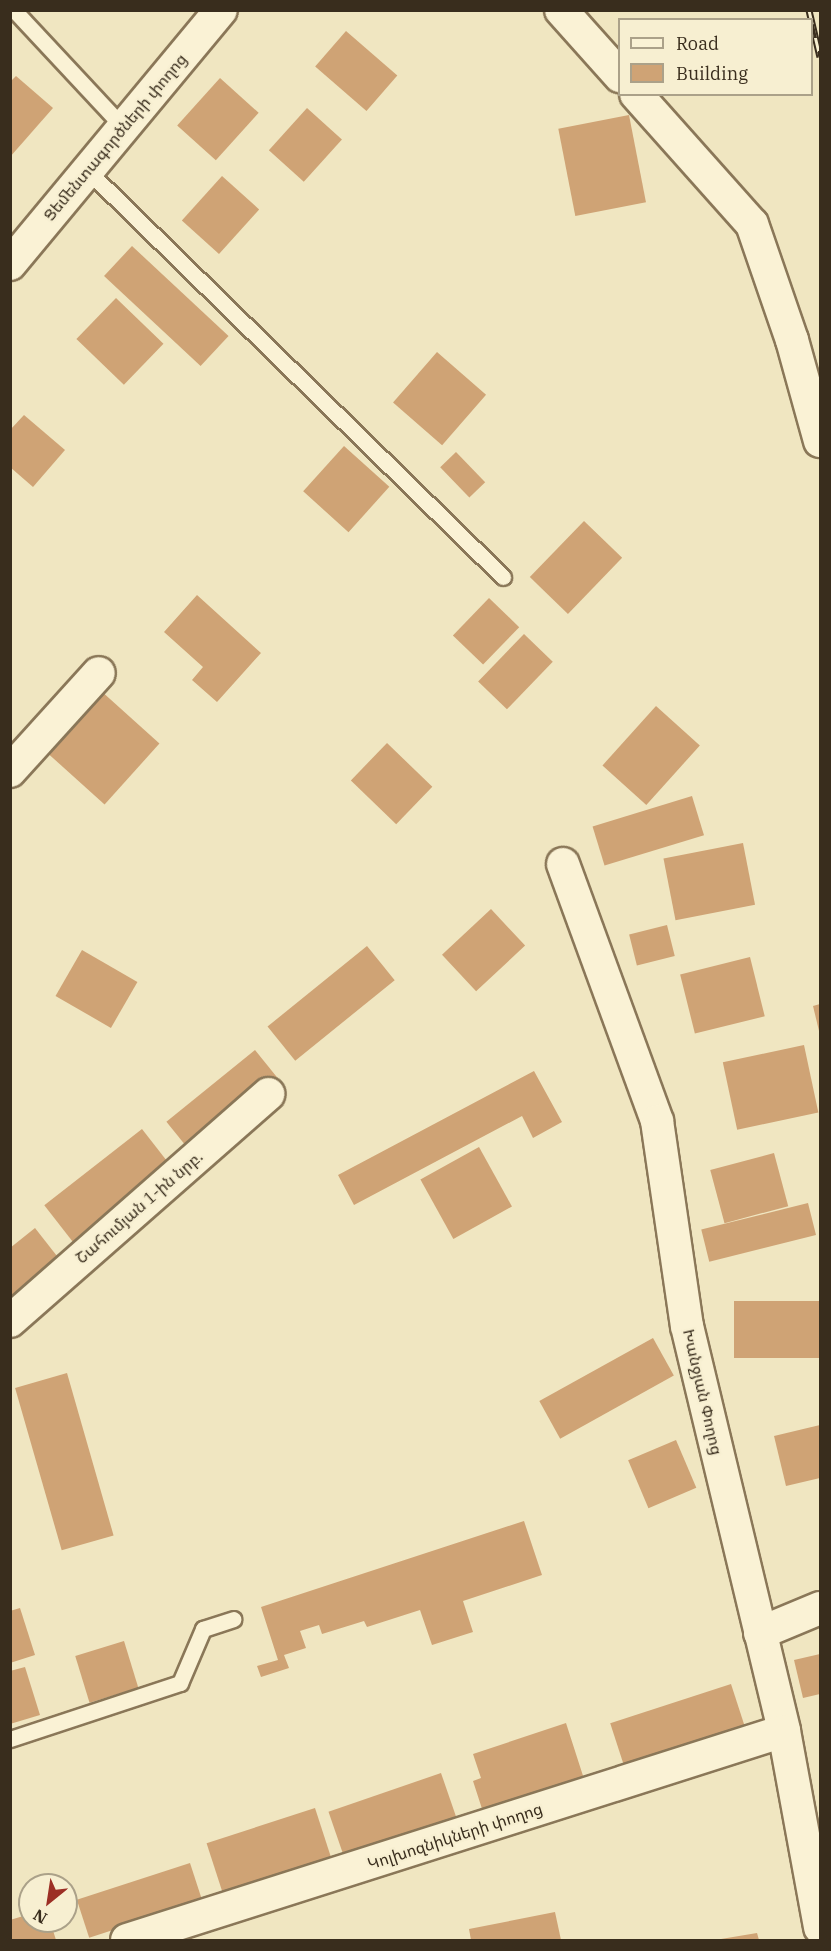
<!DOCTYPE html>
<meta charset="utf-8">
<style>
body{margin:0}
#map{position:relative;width:831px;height:1951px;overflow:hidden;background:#f0e6c1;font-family:"IBM Plex Serif","Noto Sans Armenian",serif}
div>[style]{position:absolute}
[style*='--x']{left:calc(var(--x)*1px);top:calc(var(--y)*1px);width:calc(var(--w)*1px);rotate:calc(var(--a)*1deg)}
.building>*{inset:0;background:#cfa375;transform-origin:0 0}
.roads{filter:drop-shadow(2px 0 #8a7758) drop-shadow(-2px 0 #8a7758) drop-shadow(0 2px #8a7758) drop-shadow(0 -2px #8a7758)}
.lane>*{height:15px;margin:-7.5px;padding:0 7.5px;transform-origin:7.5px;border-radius:7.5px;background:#faf2d5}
.street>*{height:32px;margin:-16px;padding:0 16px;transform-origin:16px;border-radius:16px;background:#faf2d5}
.rail>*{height:7px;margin-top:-3.5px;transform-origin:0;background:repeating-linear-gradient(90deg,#f7efd1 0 14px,#392d1d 0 28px);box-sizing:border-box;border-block:2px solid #392d1d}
span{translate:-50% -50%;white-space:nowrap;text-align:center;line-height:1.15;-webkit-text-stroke:4.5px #f7efd1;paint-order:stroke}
.street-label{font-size:16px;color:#392d1d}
.frame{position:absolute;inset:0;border:12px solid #392d1d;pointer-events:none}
.legend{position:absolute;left:618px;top:18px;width:195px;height:78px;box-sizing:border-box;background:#f7efd1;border:2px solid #aba189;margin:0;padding:8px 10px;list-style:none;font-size:18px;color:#392d1d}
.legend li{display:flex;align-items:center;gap:12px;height:30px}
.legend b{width:30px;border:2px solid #aba189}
.north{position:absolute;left:18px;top:1873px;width:60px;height:60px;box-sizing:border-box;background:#f7efd1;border:2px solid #aba189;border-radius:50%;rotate:210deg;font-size:16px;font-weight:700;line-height:24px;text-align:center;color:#392d1d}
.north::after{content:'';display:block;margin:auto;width:21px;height:27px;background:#9c2f25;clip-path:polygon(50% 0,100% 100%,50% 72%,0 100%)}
</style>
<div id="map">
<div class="building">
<div style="left:346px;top:31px;width:68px;height:47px;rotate:41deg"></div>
<div style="clip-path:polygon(16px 76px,53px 108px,10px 157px,10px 82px)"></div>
<div style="left:220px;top:78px;width:52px;height:64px;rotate:42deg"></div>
<div style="left:307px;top:108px;width:47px;height:57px;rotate:42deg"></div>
<div style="left:629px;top:115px;width:89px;height:72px;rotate:79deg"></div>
<div style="left:222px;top:176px;width:50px;height:60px;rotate:42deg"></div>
<div style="left:132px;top:246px;width:132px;height:41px;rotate:43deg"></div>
<div style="left:116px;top:298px;width:66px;height:57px;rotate:44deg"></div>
<div style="left:437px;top:352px;width:65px;height:67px;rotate:41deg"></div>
<div style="clip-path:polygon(24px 415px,65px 450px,33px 487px,10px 467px,10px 430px)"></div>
<div style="left:344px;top:446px;width:61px;height:61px;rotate:42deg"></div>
<div style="left:456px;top:452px;width:42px;height:22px;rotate:46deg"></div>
<div style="left:584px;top:521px;width:53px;height:78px;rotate:44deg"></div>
<div style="clip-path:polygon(197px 595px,261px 653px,217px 702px,192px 680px,203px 667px,164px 632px)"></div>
<div style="left:489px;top:598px;width:42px;height:52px;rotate:44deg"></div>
<div style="left:524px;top:634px;width:40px;height:66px;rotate:44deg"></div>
<div style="left:100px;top:690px;width:80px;height:82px;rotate:42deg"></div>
<div style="left:656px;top:706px;width:59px;height:80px;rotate:42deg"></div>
<div style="left:387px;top:743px;width:63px;height:52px;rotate:44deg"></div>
<div style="left:692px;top:796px;width:41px;height:104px;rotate:73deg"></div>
<div style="left:743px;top:843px;width:63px;height:81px;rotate:79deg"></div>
<div style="left:491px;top:909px;width:50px;height:67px;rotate:47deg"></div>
<div style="left:667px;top:925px;width:32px;height:39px;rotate:76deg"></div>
<div style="left:367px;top:946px;width:44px;height:128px;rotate:51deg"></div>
<div style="left:82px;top:950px;width:64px;height:53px;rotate:30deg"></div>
<div style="left:750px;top:957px;width:61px;height:72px;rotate:76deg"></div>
<div style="clip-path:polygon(820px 1004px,820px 1035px,813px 1006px)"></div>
<div style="left:804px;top:1045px;width:69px;height:83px;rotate:78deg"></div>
<div style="left:255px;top:1050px;width:43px;height:114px;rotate:51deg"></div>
<div style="clip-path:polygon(534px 1071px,562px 1122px,533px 1138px,522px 1116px,354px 1205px,338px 1175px)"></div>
<div style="left:142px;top:1129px;width:51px;height:124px;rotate:52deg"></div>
<div style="left:479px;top:1147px;width:68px;height:67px;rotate:61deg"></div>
<div style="left:774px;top:1153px;width:55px;height:66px;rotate:75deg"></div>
<div style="left:808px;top:1203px;width:33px;height:110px;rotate:76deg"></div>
<div style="clip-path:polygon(35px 1228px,64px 1265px,10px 1307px,10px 1248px)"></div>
<div style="left:820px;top:1301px;width:57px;height:86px;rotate:90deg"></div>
<div style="left:653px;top:1338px;width:43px;height:130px;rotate:61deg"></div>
<div style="left:67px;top:1373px;width:169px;height:54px;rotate:74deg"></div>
<div style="clip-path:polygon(820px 1425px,820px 1478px,786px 1486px,774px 1436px)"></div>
<div style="left:676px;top:1440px;width:52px;height:52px;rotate:67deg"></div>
<div style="clip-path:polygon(524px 1521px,542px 1575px,463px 1601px,473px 1632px,432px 1645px,420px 1610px,367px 1627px,364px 1621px,322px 1634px,319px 1625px,300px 1631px,306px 1648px,284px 1655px,289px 1668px,261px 1677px,257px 1666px,278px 1660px,261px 1607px)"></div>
<div style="clip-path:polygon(20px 1608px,35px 1655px,10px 1663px,10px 1611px)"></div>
<div style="left:124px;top:1641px;width:49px;height:51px;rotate:73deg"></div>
<div style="clip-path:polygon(820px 1654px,820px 1694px,803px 1698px,794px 1660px)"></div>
<div style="clip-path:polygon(25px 1667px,40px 1715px,10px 1724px,10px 1671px)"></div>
<div style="left:731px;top:1684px;width:46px;height:127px;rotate:72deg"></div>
<div style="clip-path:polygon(566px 1723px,585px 1782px,484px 1815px,473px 1781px,481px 1778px,473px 1754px)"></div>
<div style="left:441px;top:1773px;width:53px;height:119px;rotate:71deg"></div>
<div style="left:315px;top:1808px;width:58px;height:114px;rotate:72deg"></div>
<div style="left:190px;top:1863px;width:40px;height:119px;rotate:72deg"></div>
<div style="clip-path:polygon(555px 1912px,561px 1940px,471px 1940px,469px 1929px)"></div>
<div style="clip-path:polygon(30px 1914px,30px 1921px,50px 1921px,56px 1940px,10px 1940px,10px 1920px)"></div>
<div style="clip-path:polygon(757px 1933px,759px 1940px,721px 1940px,721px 1939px)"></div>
</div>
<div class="roads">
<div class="lane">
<div style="--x:14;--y:10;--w:158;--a:47"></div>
<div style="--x:87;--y:170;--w:582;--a:44.37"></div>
<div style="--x:10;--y:1739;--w:179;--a:-18.2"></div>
<div style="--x:180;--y:1683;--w:59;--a:-66.9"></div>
<div style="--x:203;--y:1629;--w:32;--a:-18"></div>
</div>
<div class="street">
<div style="--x:561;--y:10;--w:89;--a:48.2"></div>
<div style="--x:636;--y:94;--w:174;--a:48.3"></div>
<div style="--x:752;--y:224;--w:123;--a:71"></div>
<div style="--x:792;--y:340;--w:105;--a:74.5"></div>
<div style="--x:10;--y:264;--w:330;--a:-50.3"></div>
<div style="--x:10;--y:771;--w:132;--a:-47.8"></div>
<div style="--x:563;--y:864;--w:274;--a:69.9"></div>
<div style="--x:657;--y:1121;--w:207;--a:81.7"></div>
<div style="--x:687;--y:1326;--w:416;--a:76.5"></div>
<div style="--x:784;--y:1731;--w:200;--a:79.6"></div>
<div style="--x:10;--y:1321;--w:344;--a:-41.3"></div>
<div style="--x:760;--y:1633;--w:65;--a:-22.6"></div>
<div style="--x:127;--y:1940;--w:689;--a:-17.65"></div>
</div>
</div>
<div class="rail">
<div style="--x:809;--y:10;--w:48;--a:76.8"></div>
</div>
<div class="street-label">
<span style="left:115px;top:137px;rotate:-50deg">Ցեմենտագործների փողոց</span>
<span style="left:139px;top:1207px;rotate:-41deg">Շահումյան 1-ին նրբ.</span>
<span style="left:703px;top:1392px;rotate:77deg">Խանջյան Փողոց</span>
<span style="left:455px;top:1836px;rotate:-18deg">Կոլխոզնիկների փողոց</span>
</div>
<div class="frame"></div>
<ul class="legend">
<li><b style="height:8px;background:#faf2d5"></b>Road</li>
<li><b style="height:16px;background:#cfa375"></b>Building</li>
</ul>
<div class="north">N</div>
</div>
